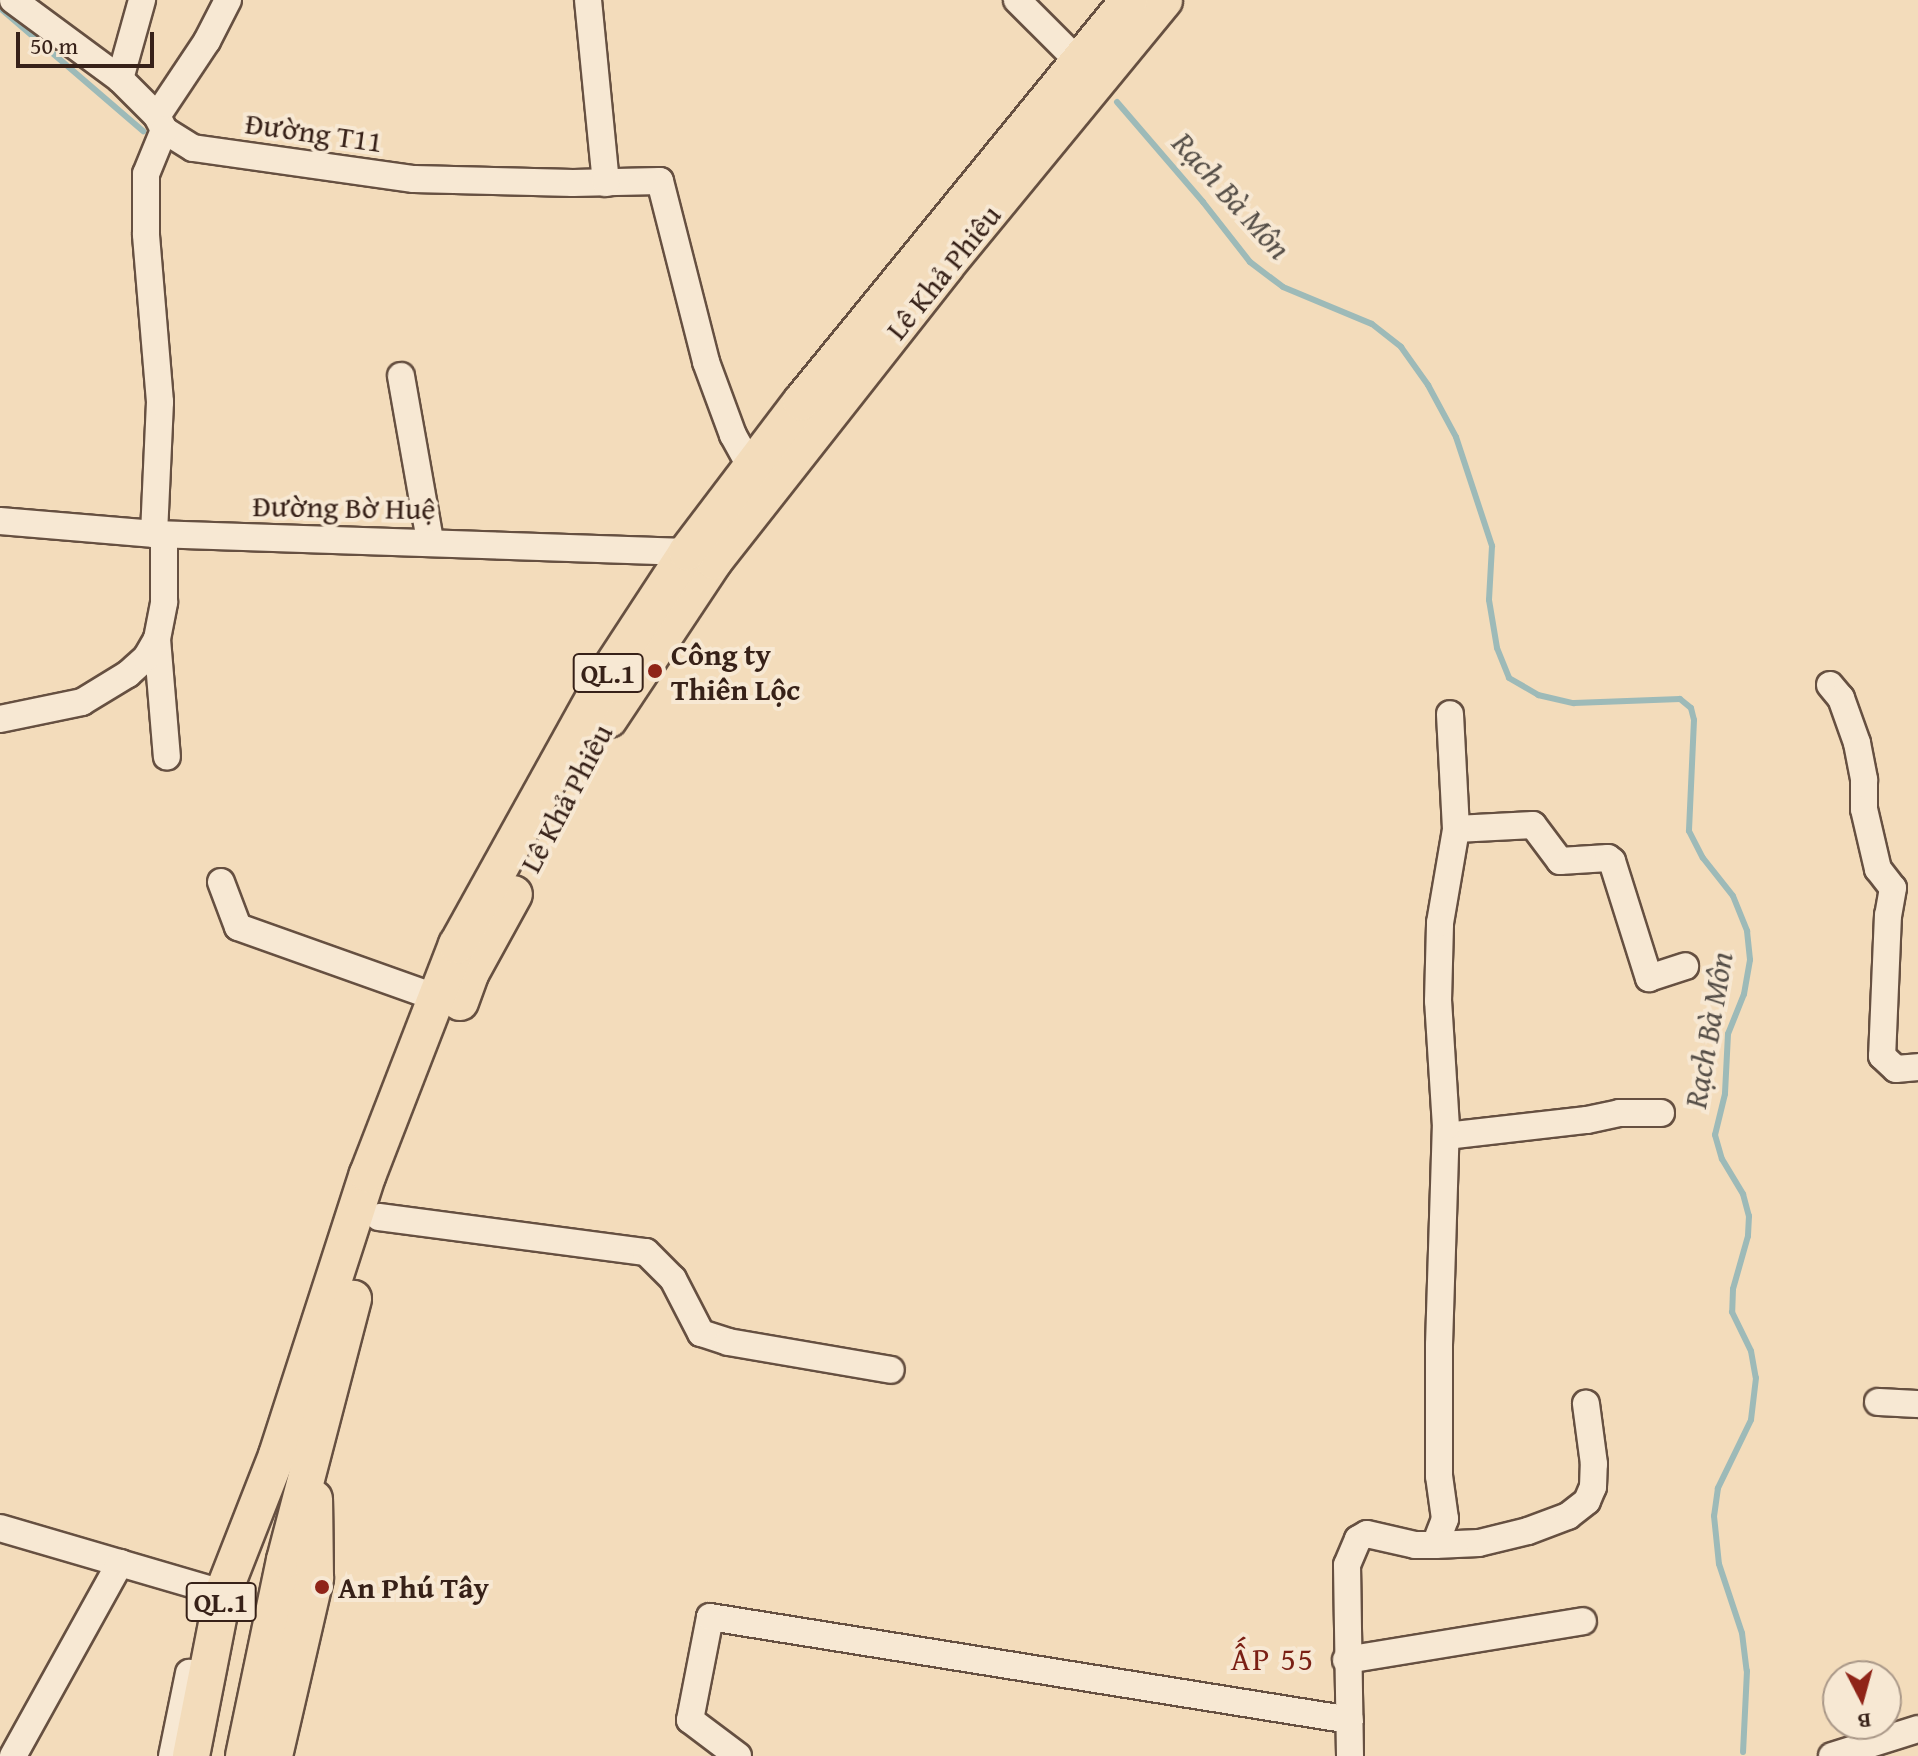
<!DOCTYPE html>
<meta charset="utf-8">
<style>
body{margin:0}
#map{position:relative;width:1918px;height:1756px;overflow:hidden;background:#f3dcbb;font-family:"Gentium Book Plus",serif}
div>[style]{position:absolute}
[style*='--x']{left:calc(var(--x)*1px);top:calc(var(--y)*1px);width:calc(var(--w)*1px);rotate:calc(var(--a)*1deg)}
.stream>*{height:6px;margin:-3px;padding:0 3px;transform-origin:3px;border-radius:3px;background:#9dbab8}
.roads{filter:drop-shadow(2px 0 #665041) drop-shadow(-2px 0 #665041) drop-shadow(0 2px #665041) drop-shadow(0 -2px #665041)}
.minor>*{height:26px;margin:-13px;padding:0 13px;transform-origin:13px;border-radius:13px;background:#f7e8d3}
.highway>*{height:36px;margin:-18px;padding:0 18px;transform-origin:18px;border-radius:18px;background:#f3dcbb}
.dots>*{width:22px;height:22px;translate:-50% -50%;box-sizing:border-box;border:4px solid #f7e8d3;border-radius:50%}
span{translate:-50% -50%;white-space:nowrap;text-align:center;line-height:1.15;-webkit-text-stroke:8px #f7e8d3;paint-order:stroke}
.shield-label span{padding:2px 6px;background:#f7e8d3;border:2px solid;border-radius:6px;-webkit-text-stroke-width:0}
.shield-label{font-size:28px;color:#372118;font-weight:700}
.street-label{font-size:30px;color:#372118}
.poi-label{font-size:30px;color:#372118;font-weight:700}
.left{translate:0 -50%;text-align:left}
.water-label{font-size:32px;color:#564f48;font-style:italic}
.neighbourhood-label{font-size:32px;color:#7a1f14;letter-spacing:2px}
.north{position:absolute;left:1822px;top:1660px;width:80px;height:80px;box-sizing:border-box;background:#f7e8d3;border:2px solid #aa9888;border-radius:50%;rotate:174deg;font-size:22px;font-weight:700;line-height:32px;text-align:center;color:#372118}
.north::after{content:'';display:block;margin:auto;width:28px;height:36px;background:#8f2418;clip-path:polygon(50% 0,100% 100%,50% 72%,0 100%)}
.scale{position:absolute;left:16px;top:32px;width:138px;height:36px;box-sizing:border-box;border:4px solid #372118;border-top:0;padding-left:10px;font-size:24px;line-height:28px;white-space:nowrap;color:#372118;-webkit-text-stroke:6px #f7e8d3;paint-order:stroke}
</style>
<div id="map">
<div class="stream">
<div style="--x:0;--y:8;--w:189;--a:40.7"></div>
<div style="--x:1117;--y:102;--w:132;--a:49.3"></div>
<div style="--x:1203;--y:202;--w:76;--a:51.9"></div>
<div style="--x:1250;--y:262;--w:41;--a:37.1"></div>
<div style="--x:1283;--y:287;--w:96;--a:22.6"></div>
<div style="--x:1372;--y:324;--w:37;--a:38"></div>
<div style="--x:1401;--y:347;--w:47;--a:54.6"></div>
<div style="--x:1428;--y:385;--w:59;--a:61.7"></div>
<div style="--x:1456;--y:437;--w:115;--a:71.7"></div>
<div style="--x:1492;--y:546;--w:54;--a:93.2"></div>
<div style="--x:1489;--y:600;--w:49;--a:80.5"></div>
<div style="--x:1497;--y:648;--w:32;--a:68"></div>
<div style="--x:1509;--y:678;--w:34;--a:30"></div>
<div style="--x:1538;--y:695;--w:37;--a:13"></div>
<div style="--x:1574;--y:703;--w:106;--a:-2.2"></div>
<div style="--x:1680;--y:699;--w:14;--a:39"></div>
<div style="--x:1691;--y:708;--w:12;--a:76"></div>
<div style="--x:1694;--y:720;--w:111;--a:92.6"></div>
<div style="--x:1689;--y:831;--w:30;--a:63"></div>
<div style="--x:1703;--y:858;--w:48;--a:51.7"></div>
<div style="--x:1733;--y:896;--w:38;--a:68"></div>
<div style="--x:1747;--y:931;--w:29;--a:84"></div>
<div style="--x:1750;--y:960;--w:35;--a:100"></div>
<div style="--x:1744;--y:994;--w:43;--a:111.8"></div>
<div style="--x:1728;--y:1034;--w:60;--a:92.9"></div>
<div style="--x:1725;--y:1094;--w:42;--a:103.7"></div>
<div style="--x:1715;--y:1135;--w:25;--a:74"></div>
<div style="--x:1722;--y:1159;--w:41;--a:59"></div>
<div style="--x:1743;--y:1194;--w:23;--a:75"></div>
<div style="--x:1749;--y:1216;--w:20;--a:93"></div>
<div style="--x:1748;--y:1236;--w:55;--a:105.8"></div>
<div style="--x:1733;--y:1289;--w:23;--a:92"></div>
<div style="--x:1732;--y:1312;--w:43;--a:64"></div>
<div style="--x:1751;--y:1351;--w:27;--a:80"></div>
<div style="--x:1756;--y:1378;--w:42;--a:96.8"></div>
<div style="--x:1751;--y:1420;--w:76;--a:115.9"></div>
<div style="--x:1718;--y:1488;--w:28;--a:98"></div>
<div style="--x:1714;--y:1516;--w:48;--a:84.1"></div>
<div style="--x:1719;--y:1564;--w:73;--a:71.6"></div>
<div style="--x:1742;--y:1633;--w:38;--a:83"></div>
<div style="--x:1747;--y:1671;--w:81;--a:92.8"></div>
</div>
<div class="roads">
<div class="minor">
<div style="--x:13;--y:0;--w:133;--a:36.4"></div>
<div style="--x:120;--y:79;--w:52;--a:45"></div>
<div style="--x:157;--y:116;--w:16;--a:63"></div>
<div style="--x:164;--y:130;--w:34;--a:32"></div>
<div style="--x:193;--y:148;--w:223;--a:8"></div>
<div style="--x:414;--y:179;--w:159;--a:1.4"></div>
<div style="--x:573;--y:183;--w:87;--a:-1.3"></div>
<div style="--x:660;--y:181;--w:187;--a:75.7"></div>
<div style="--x:706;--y:362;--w:78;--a:69.7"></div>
<div style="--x:733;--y:435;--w:37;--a:61"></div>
<div style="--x:588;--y:0;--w:184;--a:84.4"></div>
<div style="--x:1017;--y:0;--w:88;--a:45"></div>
<div style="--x:120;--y:79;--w:82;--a:-74.4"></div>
<div style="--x:157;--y:116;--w:90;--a:-56.3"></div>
<div style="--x:207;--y:41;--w:46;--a:-62.9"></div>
<div style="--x:401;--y:376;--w:168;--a:80"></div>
<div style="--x:0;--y:521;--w:155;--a:4.8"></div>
<div style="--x:154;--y:534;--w:533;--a:1.93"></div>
<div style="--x:154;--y:534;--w:132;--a:-87.4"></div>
<div style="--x:160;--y:402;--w:169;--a:-94.8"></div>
<div style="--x:146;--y:234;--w:60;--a:-90"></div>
<div style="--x:146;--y:174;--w:48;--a:-67.8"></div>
<div style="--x:157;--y:639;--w:118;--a:85.2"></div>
<div style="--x:1830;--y:685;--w:17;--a:50"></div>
<div style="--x:1841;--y:698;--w:48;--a:70.4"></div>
<div style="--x:1857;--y:743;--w:38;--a:79"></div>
<div style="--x:1864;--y:780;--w:29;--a:90"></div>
<div style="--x:1864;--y:809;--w:62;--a:76.9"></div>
<div style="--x:1878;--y:869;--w:24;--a:52"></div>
<div style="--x:1893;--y:888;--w:27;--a:100"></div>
<div style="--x:1888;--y:915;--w:141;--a:92.4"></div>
<div style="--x:1882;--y:1056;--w:19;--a:43"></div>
<div style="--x:1896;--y:1069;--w:22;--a:-5"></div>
<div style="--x:0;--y:719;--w:84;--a:-11.7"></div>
<div style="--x:82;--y:702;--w:54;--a:-31.3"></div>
<div style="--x:128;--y:674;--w:24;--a:-42"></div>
<div style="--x:146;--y:658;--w:22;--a:-60"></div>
<div style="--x:157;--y:639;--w:38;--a:-79"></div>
<div style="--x:164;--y:602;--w:67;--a:-90"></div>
<div style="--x:1456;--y:829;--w:77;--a:-3"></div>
<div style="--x:1533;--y:825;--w:45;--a:53.1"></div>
<div style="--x:1560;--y:861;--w:48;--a:-3.6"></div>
<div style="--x:1608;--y:858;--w:5;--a:37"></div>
<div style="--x:1612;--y:861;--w:123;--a:72.5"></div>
<div style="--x:1649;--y:978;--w:38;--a:-18"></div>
<div style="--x:221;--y:882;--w:48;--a:69.3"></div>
<div style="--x:238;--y:927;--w:211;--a:19.6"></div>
<div style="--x:1446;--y:1136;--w:142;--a:-6.5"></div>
<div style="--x:1587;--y:1120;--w:33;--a:-12"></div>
<div style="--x:1619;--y:1113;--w:42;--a:0"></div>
<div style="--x:379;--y:1217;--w:269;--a:7.5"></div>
<div style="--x:646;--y:1252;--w:38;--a:45"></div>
<div style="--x:673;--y:1279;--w:61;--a:62.6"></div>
<div style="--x:701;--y:1333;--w:28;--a:18"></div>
<div style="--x:728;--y:1342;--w:165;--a:9.7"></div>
<div style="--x:1878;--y:1402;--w:40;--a:2.9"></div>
<div style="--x:0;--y:1528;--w:232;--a:16.3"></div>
<div style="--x:1435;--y:1545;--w:44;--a:-2.6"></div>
<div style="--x:1479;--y:1543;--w:50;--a:-13.8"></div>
<div style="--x:1528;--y:1531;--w:43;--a:-20.6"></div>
<div style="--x:1568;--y:1516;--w:24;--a:-38"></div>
<div style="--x:1587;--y:1501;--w:15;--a:-67"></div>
<div style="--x:1593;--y:1487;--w:23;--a:-88"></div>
<div style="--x:1594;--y:1464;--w:61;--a:-97.6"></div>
<div style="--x:1346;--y:1660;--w:240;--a:-9.3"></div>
<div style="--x:13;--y:1756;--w:221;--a:-61"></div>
<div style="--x:172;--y:1756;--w:85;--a:-78.4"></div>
<div style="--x:738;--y:1756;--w:60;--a:-143.1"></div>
<div style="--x:690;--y:1720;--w:105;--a:-79"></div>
<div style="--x:710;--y:1617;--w:648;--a:9.14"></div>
<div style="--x:1350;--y:1756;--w:191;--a:-90.9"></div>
<div style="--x:1347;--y:1565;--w:28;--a:-67"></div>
<div style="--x:1358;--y:1539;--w:10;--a:-29"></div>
<div style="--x:1367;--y:1534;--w:49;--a:12.9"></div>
<div style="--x:1415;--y:1545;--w:20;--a:0"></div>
<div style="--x:1435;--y:1545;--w:28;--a:-69"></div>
<div style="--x:1445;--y:1519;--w:43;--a:-97.9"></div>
<div style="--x:1439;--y:1476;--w:131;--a:-90"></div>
<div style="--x:1439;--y:1345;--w:218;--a:-88.2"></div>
<div style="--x:1446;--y:1127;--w:126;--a:-93.6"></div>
<div style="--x:1438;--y:1001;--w:78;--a:-88.5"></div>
<div style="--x:1440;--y:923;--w:95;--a:-80.3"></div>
<div style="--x:1456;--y:829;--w:115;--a:-93"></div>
<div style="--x:1832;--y:1756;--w:90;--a:-17.4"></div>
</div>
<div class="highway">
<div style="--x:609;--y:719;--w:190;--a:-56.4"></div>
<div style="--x:714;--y:561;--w:374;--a:-51.8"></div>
<div style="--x:945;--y:267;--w:345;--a:-50.6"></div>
<div style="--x:460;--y:1002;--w:30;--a:-70"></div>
<div style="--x:470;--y:974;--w:91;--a:-61.2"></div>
<div style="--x:191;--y:1756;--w:166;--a:-78.9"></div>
<div style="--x:223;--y:1593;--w:148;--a:-68.6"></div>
<div style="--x:277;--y:1455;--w:295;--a:-72.1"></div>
<div style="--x:368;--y:1174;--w:246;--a:-68.8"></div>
<div style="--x:457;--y:945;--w:308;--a:-61"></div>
<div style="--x:606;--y:676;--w:148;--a:-56.8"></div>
<div style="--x:687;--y:552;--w:188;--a:-52.8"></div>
<div style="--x:801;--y:402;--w:519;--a:-50.79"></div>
<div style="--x:244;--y:1756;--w:200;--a:-78.2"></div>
<div style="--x:285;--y:1560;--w:270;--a:-75.4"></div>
<div style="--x:274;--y:1756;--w:183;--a:-77"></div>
<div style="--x:315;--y:1578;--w:79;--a:-90.7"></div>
</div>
</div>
<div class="dots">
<div style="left:655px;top:671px;background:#8f2418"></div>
<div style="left:322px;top:1587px;background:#8f2418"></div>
</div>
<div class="shield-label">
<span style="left:608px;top:673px">QL.1</span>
<span style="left:221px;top:1602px">QL.1</span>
</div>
<div class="street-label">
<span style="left:314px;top:132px;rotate:8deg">Đường T11</span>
<span style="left:943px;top:272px;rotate:-51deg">Lê Khả Phiêu</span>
<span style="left:344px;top:507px;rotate:1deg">Đường Bờ Huệ</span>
<span style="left:566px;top:798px;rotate:-62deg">Lê Khả Phiêu</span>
</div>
<div class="poi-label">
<span class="left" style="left:671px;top:671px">Công ty<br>Thiên Lộc</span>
<span class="left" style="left:338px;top:1587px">An Phú Tây</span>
</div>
<div class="water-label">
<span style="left:1231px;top:196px;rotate:48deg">Rạch Bà Môn</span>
<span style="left:1709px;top:1030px;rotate:-80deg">Rạch Bà Môn</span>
</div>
<div class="neighbourhood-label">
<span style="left:1273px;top:1659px">ẤP 55</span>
</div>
<div class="north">B</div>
<div class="scale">50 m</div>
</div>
